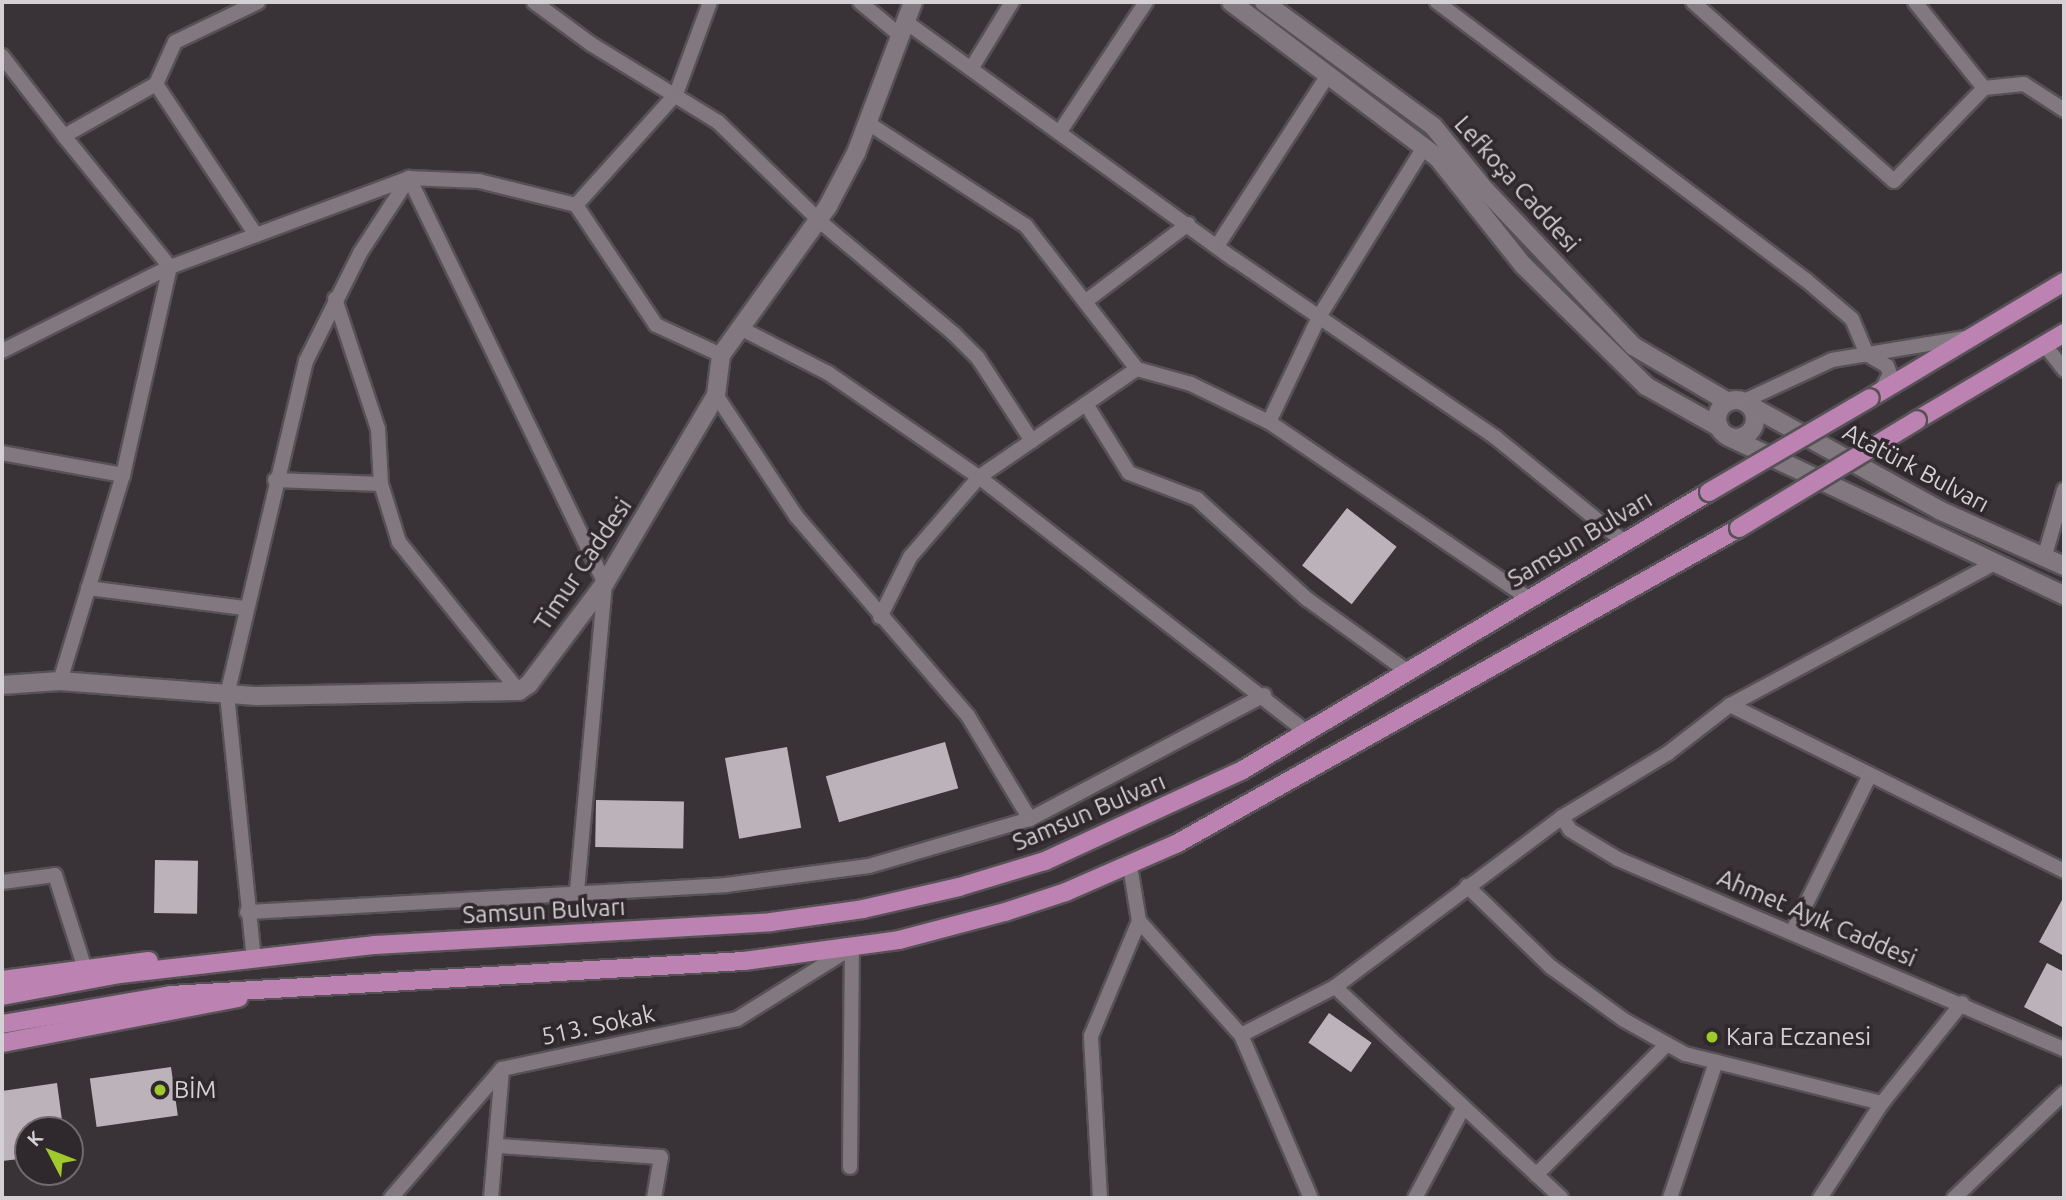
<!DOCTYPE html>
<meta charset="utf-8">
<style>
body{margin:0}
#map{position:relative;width:2066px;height:1200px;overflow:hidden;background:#393237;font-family:Ubuntu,sans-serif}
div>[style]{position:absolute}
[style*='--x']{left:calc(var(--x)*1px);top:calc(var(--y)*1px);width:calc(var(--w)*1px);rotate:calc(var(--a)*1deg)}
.building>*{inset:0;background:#bcb3ba;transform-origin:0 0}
.roads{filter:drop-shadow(2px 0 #565155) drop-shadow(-2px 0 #565155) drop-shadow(0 2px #565155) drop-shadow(0 -2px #565155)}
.minor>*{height:14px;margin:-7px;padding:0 7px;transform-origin:7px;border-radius:7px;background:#827980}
.tertiary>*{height:18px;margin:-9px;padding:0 9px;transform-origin:9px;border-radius:9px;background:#827980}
.secondary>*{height:18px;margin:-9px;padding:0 9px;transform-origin:9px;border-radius:9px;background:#827980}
.secondary>.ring{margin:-9px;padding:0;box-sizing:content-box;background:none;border:18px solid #827980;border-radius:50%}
.primary>*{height:18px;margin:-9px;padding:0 9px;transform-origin:9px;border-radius:9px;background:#bc82b1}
.bridges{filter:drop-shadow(2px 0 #565155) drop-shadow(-2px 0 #565155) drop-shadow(0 2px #565155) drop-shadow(0 -2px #565155)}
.primary-bridge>*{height:18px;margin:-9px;padding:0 9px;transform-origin:9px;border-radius:9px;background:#bc82b1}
.dots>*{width:19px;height:19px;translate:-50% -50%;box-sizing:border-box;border:4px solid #2f282d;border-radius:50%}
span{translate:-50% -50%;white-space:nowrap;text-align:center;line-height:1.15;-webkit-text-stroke:7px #2f282d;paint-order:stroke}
.street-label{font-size:24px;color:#d5d0d4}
.poi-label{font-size:24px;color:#d5d0d4}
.left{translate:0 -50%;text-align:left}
.frame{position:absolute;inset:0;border:4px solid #d5d0d4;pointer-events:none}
.north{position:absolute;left:14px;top:1116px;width:70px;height:70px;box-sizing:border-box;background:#2f282d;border:2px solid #716b70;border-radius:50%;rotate:312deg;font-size:19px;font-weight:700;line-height:28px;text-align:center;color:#d5d0d4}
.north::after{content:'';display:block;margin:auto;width:24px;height:32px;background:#a0ca2c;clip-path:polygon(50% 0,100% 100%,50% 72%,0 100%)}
</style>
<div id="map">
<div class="building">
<div style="left:1347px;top:508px;width:63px;height:73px;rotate:38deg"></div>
<div style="left:945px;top:742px;width:48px;height:124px;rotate:74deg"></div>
<div style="left:787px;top:747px;width:82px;height:63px;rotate:80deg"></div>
<div style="left:596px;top:800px;width:88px;height:47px;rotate:1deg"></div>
<div style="left:155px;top:860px;width:43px;height:53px;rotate:1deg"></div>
<div style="clip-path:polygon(2062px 900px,2064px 901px,2064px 956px,2039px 942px)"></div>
<div style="clip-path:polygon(2047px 963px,2064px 972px,2064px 1028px,2024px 1007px)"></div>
<div style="left:1329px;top:1013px;width:52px;height:36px;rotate:35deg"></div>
<div style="left:171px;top:1067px;width:49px;height:82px;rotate:82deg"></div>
<div style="clip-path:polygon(57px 1083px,62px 1120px,28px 1130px,28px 1158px,2px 1161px,2px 1091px)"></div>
</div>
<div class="roads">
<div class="minor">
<div style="--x:534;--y:2;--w:71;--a:36.4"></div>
<div style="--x:591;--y:44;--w:149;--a:31.6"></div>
<div style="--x:718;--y:122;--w:146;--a:44.2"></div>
<div style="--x:823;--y:224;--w:171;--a:40"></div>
<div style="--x:954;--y:334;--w:34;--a:45"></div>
<div style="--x:978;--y:358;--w:99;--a:57"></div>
<div style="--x:860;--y:2;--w:53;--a:39.7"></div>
<div style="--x:1437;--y:2;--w:462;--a:37"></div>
<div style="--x:1806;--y:280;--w:60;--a:40.3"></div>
<div style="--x:1852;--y:319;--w:39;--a:67"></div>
<div style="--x:1693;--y:2;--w:269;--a:41.7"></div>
<div style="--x:1894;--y:181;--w:129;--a:-45.9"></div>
<div style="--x:1984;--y:88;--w:40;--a:-5.7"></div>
<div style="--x:2024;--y:84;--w:48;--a:33"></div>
<div style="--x:1915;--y:2;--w:110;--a:51.3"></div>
<div style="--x:906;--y:22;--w:405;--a:35.9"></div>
<div style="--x:1234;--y:259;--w:316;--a:34.3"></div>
<div style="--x:1495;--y:437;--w:165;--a:39.1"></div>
<div style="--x:2;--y:56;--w:101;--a:52.2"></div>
<div style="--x:64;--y:136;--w:106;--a:-29.5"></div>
<div style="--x:156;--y:84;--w:46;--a:-65.7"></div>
<div style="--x:175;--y:42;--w:92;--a:-25.7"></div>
<div style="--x:971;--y:69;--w:79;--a:-58.5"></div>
<div style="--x:156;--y:84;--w:181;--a:56.5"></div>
<div style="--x:868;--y:123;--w:189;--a:33.1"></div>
<div style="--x:1026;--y:226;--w:181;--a:52.2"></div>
<div style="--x:1137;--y:369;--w:56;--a:15.5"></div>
<div style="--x:1191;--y:384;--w:87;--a:26"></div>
<div style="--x:1269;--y:422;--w:313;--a:34.2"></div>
<div style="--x:1061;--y:130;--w:154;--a:-56.4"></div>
<div style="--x:64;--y:136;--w:169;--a:51"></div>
<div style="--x:409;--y:178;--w:450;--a:64.2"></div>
<div style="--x:605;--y:583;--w:309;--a:95.2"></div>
<div style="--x:576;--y:205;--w:149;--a:-48"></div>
<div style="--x:676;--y:94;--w:98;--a:-69.7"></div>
<div style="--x:1217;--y:246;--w:204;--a:-57"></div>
<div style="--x:335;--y:299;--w:137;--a:71.7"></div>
<div style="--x:378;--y:429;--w:55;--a:86.9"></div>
<div style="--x:381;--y:484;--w:61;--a:72.8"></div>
<div style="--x:399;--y:542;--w:191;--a:51.2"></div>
<div style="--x:1086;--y:301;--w:128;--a:-37"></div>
<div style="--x:742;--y:329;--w:97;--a:27.1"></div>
<div style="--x:828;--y:373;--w:183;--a:34.6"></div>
<div style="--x:979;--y:477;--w:415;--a:37.9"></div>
<div style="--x:2044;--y:344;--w:33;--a:52"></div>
<div style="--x:2;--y:351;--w:188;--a:-26.6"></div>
<div style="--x:170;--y:267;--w:255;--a:-20.4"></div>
<div style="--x:409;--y:178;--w:70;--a:2.5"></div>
<div style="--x:479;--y:181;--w:100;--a:13.9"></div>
<div style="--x:576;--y:205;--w:144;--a:56.3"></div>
<div style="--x:656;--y:325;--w:72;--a:24.8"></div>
<div style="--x:1868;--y:355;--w:22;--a:30"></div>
<div style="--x:1887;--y:366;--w:9;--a:69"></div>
<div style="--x:1890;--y:374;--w:19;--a:118"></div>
<div style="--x:716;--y:395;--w:145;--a:56.5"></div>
<div style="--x:796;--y:516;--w:264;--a:49.3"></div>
<div style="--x:968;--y:716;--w:120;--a:59"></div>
<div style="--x:1742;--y:402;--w:99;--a:-25"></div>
<div style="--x:1832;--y:360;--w:135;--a:-9.4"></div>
<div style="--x:1086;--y:404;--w:81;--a:58.1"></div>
<div style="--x:1129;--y:473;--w:73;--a:20.9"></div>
<div style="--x:1197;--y:499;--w:149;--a:42.3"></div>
<div style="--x:1307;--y:599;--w:123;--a:35.8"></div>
<div style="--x:1269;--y:422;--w:119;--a:-64.5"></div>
<div style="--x:1320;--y:315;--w:198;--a:-58.2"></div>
<div style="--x:2;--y:453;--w:123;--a:10.3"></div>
<div style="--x:275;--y:480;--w:106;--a:2.2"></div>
<div style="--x:2044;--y:558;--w:71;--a:-73.6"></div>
<div style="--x:88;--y:588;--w:158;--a:7.3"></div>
<div style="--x:880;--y:617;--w:67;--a:-63.4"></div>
<div style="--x:910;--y:557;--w:106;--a:-49.2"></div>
<div style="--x:979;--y:477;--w:191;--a:-34.4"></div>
<div style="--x:60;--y:681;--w:215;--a:-73"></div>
<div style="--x:123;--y:475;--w:213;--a:-77.3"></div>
<div style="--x:1730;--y:705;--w:373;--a:26.4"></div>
<div style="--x:1562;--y:817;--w:15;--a:58"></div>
<div style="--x:1570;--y:830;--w:56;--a:31.1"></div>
<div style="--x:1618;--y:859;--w:485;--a:23.1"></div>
<div style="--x:2;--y:882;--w:53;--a:-7.5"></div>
<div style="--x:55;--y:875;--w:96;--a:72.3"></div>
<div style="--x:1467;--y:886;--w:117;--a:44"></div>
<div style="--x:1551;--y:967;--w:90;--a:36"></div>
<div style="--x:1624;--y:1020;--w:70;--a:29.1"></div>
<div style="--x:1685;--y:1054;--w:203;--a:14"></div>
<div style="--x:247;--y:912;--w:480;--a:-3.2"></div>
<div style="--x:726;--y:885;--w:144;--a:-7.6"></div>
<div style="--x:869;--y:866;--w:168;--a:-16.3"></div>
<div style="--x:1030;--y:819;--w:265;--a:-27.9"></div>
<div style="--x:1139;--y:921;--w:153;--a:48.2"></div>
<div style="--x:1241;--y:1035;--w:177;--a:66.8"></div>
<div style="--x:1792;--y:932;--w:171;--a:-63.6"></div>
<div style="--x:254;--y:960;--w:266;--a:-95.8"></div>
<div style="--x:227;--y:695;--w:343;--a:-76.7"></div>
<div style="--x:306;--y:361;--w:121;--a:-63.4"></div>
<div style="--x:360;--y:253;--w:90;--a:-56.8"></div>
<div style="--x:1335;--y:987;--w:309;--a:43"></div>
<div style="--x:1241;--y:1035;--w:106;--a:-27.1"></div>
<div style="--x:1335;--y:987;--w:284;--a:-36.8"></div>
<div style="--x:1562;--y:817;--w:124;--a:-31.1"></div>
<div style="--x:1668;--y:753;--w:78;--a:-37.7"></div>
<div style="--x:1730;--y:705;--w:298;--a:-28.2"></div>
<div style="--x:499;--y:1146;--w:162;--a:3.9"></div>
<div style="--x:661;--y:1157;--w:42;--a:99.7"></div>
<div style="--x:850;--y:1167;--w:220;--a:-89.5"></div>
<div style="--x:1536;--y:1175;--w:185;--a:-45"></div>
<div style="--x:391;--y:1198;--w:170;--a:-49.3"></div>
<div style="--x:502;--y:1069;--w:240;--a:-12"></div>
<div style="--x:737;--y:1019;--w:134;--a:-31.9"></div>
<div style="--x:491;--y:1198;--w:129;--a:-85.1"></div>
<div style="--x:1100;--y:1198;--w:162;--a:-93.2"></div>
<div style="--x:1091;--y:1036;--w:125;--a:-67.3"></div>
<div style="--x:1139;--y:921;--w:56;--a:-99.3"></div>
<div style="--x:1415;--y:1198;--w:102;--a:-61.9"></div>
<div style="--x:1670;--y:1198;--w:144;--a:-71.3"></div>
<div style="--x:1820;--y:1198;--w:113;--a:-56.9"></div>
<div style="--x:1882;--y:1103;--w:128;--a:-51.3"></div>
<div style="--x:1954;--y:1198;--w:152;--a:-43.7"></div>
</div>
<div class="tertiary">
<div style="--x:1231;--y:2;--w:258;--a:37"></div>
<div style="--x:1437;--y:157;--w:138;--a:51.5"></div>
<div style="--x:1523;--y:265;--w:173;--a:44.5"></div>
<div style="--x:1646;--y:386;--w:84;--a:29.3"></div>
<div style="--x:1264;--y:2;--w:210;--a:36.3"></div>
<div style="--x:1433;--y:126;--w:84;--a:50.8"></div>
<div style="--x:1486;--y:191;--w:214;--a:46.5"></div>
<div style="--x:1633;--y:346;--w:110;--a:30.5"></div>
<div style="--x:2;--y:685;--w:58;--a:-3.9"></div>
<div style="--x:60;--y:681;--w:197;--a:4.4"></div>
<div style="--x:256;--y:696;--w:263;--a:-1.1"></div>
<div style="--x:519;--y:691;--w:12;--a:-35"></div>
<div style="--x:529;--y:684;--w:126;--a:-53"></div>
<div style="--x:605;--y:583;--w:218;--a:-59.4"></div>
<div style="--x:716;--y:395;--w:40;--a:-82.9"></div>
<div style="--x:721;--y:355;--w:183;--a:-54.3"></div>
<div style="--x:828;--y:206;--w:60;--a:-62.2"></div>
<div style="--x:856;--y:153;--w:161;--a:-69.3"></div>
</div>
<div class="secondary">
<div class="ring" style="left:1717px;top:400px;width:20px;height:20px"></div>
<div style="--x:1749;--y:405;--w:217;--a:28.9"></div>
<div style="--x:1939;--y:510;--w:137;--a:24.1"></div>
<div style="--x:1727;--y:436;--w:373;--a:25.3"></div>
</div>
<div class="primary">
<div style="--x:1870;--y:398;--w:226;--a:-30.9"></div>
<div style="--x:1917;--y:420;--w:171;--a:-30.6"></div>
<div style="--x:2;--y:980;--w:148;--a:-7.4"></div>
<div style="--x:2;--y:996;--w:120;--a:-10.6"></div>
<div style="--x:120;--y:974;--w:257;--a:-6.5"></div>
<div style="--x:375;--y:945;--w:397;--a:-3.3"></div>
<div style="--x:771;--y:922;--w:93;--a:-8"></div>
<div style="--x:863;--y:909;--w:98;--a:-12.9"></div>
<div style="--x:959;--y:887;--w:90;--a:-16.8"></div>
<div style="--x:1045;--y:861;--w:216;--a:-24.7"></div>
<div style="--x:1241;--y:771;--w:545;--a:-30.8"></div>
<div style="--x:2;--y:1024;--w:171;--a:-9.7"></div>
<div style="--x:171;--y:995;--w:574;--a:-3.4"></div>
<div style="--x:744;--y:961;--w:156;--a:-7.7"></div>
<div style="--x:899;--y:940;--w:110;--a:-14.8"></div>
<div style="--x:1005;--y:912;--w:64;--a:-18.2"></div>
<div style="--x:1066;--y:892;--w:120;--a:-23.6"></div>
<div style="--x:1176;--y:844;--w:646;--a:-29.3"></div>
<div style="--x:2;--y:1043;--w:241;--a:-10.8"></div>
</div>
</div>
<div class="bridges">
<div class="primary-bridge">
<div style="--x:1709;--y:492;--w:186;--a:-30.3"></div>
<div style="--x:1739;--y:528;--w:208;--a:-31.2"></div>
</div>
</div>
<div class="dots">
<div style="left:1712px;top:1037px;background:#a0ca2c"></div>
<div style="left:160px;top:1090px;background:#a0ca2c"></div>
</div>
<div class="street-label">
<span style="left:1517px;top:184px;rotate:48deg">Lefkoşa Caddesi</span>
<span style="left:1916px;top:468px;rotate:28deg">Atatürk Bulvarı</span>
<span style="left:1580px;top:539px;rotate:-31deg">Samsun Bulvarı</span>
<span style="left:583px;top:564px;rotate:-56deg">Timur Caddesi</span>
<span style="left:1089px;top:812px;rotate:-23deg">Samsun Bulvarı</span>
<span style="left:544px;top:911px;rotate:-3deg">Samsun Bulvarı</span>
<span style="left:1817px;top:918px;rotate:23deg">Ahmet Ayık Caddesi</span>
<span style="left:598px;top:1025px;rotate:-12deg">513. Sokak</span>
</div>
<div class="poi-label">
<span class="left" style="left:1726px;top:1037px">Kara Eczanesi</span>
<span class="left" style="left:174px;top:1090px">BİM</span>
</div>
<div class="frame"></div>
<div class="north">K</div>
</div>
